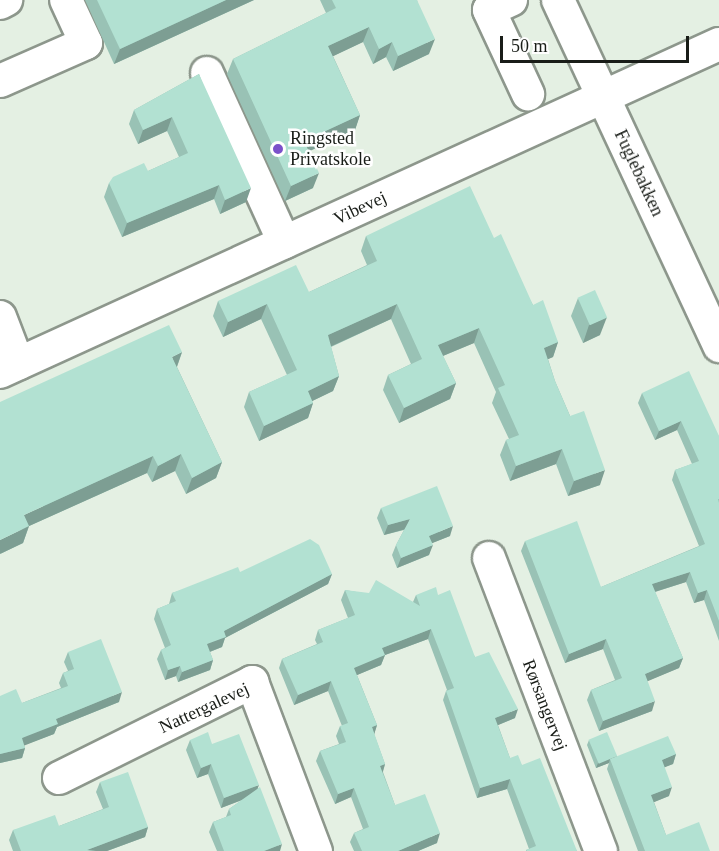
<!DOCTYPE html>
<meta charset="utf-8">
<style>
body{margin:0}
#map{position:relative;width:719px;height:851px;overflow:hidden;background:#e4f0e3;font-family:Georgia,serif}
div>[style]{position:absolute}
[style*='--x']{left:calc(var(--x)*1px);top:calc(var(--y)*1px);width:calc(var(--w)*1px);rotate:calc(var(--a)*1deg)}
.roads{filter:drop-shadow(2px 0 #8d978c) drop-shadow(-2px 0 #8d978c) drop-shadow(0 2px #8d978c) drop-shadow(0 -2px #8d978c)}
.minor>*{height:32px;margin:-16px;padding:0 16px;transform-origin:16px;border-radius:16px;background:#fff}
.wall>*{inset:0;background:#99c2b5}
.shaded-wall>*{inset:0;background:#7d9e93}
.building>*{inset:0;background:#b2e1d2;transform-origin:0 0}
.dots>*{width:16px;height:16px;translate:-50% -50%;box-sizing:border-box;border:3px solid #fff;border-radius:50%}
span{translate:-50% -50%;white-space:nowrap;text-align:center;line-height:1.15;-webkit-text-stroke:5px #fff;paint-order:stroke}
.poi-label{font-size:18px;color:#191d18}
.left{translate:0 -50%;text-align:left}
.street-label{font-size:18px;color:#191d18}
.scale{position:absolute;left:500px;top:36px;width:189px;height:27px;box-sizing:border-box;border:3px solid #191d18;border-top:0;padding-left:8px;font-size:18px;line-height:21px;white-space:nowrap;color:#191d18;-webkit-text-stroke:4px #fff;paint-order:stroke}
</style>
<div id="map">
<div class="roads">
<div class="minor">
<div style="--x:511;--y:0;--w:24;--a:156"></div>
<div style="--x:489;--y:10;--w:93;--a:65.1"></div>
<div style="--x:558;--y:0;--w:382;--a:65"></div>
<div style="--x:0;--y:3;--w:7;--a:-27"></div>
<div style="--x:207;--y:73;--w:186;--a:65.5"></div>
<div style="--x:0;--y:81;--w:94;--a:-23.8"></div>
<div style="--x:86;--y:43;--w:47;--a:-114.9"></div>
<div style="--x:0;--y:317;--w:50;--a:69"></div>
<div style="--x:0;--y:372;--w:790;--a:-24.52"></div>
<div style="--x:489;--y:558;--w:314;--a:69.1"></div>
<div style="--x:59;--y:778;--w:216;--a:-26.4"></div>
<div style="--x:252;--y:682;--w:181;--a:69.3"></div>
</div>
</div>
<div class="wall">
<div style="clip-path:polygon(85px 0,254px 0,114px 64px)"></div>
<div style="clip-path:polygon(320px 0,417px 0,429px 54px,393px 71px,386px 57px,373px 64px,363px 42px,333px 56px,360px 115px,355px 130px,309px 151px,313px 188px,285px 201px,227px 74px,233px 59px,326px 13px)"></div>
<div style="clip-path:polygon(199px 74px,246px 202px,220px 214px,214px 199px,122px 237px,104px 197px,109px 183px,148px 171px,179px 157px,167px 131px,138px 144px,129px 124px,134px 110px)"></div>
<div style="clip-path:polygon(366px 236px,494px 238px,533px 305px,558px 342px,553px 357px,548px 359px,555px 381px,600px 485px,568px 496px,556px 464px,510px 481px,500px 455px,506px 440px,509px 439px,492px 403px,496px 392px,474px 343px,443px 356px,456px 383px,450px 399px,399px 423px,383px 390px,388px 375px,411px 364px,391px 319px,331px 347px,339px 376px,333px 391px,312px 401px,313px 403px,308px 418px,259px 441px,244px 407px,249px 392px,287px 375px,261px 319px,223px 337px,213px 316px,218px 301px,309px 292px,367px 265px,361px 251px)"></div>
<div style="clip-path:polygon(578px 298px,600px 335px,583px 343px,571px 316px)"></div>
<div style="clip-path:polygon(182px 352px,177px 367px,222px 462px,216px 478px,186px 494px,175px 471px,152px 482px,147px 473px,29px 526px,23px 543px,0 554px)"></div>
<div style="clip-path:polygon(642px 393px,719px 436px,719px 641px,704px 600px,694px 603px,686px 582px,655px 592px,683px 658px,679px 668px,647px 681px,652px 711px,599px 731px,587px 700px,591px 690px,615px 680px,603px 649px,565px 663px,521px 551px,525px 541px,601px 587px,699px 546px,672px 480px,675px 470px,692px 464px,677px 430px,655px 440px,638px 403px)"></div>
<div style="clip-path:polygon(381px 508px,450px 536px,432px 543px,429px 555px,397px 568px,392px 555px,396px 545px,404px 530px,384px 535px,377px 518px)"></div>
<div style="clip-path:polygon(240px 572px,332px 574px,328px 584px,225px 638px,222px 647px,210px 652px,213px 660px,210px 670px,178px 682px,176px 676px,165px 680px,157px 659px,161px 650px,165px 648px,154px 619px,157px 609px,169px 604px,172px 593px)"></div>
<div style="clip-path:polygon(345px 590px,413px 602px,416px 595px,438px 595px,475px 657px,515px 718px,498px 725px,510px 758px,522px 765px,577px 851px,526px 851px,526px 850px,529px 849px,507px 789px,477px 798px,443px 700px,446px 691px,447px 690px,428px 639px,385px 655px,381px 665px,357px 675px,377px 725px,374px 734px,385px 764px,383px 772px,395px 805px,437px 843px,418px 851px,354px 851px,350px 842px,354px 833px,363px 829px,351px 797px,335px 804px,316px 761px,320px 751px,339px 744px,336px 736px,340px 726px,342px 726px,328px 691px,294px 705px,279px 668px,282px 659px,317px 644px,315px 640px,318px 630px,348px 618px,341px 600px)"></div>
<div style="clip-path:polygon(68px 652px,119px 702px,57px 727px,54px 734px,24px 745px,25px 748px,22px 758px,0 763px,0 696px,22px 703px,61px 688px,59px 683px,63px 673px,68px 671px,64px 662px)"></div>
<div style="clip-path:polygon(190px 740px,212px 744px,258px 788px,280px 851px,217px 851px,209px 832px,213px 822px,226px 817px,229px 809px,242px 800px,221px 808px,208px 774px,197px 778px,186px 750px)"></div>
<div style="clip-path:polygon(589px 740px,616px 757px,676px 754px,673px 764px,664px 767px,669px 796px,654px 802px,666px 835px,710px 851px,638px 851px,607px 769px,609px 763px,596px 768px,587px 745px)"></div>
<div style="clip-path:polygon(100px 782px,148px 827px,145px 837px,107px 851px,13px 851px,9px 840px,13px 830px,59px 826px,103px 809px,96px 792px)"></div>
</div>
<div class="shaded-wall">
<div style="clip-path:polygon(226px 0,254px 0,114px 64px,120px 49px)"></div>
<div style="clip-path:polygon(369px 27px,363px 42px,323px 61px,328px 46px)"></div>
<div style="clip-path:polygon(435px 39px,429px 54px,393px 71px,398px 56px)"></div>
<div style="clip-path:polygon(392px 42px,386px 57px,373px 64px,379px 49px)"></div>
<div style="clip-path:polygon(360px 115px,355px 130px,299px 156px,304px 141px)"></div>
<div style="clip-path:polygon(172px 117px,167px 131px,138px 144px,143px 130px)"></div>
<div style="clip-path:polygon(319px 173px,313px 188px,285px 201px,291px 186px)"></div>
<div style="clip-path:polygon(219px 185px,214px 199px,122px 237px,127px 223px)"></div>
<div style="clip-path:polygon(251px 188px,246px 202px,220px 214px,225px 200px)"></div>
<div style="clip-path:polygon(267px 304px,261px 319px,223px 337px,228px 322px)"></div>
<div style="clip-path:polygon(397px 304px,391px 319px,323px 350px,328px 335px)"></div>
<div style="clip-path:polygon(607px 317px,600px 335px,583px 343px,589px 325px)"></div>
<div style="clip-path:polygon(479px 328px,474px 343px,433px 360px,438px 345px)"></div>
<div style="clip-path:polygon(558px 342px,553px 357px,539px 363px,544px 348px)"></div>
<div style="clip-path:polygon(182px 352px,176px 369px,172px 357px)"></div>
<div style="clip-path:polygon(339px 376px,333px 391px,302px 406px,308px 391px)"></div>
<div style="clip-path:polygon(456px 383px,450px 399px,399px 423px,404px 408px)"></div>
<div style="clip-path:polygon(313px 403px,308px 418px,259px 441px,264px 426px)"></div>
<div style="clip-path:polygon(681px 421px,677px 430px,655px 440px,659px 431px)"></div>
<div style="clip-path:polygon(562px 449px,556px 464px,510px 481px,516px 466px)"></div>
<div style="clip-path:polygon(181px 454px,175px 471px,152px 482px,158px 466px)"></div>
<div style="clip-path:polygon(153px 456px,147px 473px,18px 531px,24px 515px)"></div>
<div style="clip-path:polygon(222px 462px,216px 478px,186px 494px,192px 478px)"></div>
<div style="clip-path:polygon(605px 470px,600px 485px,568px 496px,574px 481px)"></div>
<div style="clip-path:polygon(410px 519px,406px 529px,384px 535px,388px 525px)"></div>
<div style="clip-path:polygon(29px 526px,23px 543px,0 554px,0 540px)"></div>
<div style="clip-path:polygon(453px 526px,450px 536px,425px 546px,429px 536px)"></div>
<div style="clip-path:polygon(433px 545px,429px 555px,397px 568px,401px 558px)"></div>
<div style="clip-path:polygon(690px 572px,686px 582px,648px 594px,652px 584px)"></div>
<div style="clip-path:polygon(332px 574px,328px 584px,225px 638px,222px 647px,204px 654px,207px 644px,224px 631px)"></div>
<div style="clip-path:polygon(707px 590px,704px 600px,694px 603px,698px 593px)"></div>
<div style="clip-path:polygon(431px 629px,428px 639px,385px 655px,381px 665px,350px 678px,354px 668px,382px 648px)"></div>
<div style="clip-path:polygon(606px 639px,603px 649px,565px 663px,569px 654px)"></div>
<div style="clip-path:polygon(683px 658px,679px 668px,641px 684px,645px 674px)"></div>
<div style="clip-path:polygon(213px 660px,210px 670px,178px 682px,182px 672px)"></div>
<div style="clip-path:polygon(180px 666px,176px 676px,165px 680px,168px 670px)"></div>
<div style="clip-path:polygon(331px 681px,328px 691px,294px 705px,298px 695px)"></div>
<div style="clip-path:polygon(122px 692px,119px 702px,57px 727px,54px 734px,18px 748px,22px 738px,56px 719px)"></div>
<div style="clip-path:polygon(655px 701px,652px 711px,599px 731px,603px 721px)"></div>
<div style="clip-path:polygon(518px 709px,515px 718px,491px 728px,495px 718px)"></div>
<div style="clip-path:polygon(377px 725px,374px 735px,372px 727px)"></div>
<div style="clip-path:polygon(25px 748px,22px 758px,0 763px,0 754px)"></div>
<div style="clip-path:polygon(676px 754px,673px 764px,658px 770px,662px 760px)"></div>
<div style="clip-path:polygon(617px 756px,615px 761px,610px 759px,609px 763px,596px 768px,598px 763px)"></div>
<div style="clip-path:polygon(211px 764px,208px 774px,197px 778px,201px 768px)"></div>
<div style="clip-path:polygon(385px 764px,382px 774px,380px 766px)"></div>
<div style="clip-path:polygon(510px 779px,507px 789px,477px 798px,480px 788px)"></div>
<div style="clip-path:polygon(259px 785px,255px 795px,221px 808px,224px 798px)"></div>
<div style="clip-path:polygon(672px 787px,669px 796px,647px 805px,651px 795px)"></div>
<div style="clip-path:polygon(354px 788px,351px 797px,335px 804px,338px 794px)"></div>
<div style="clip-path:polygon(148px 827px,145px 837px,107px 851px,87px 851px,87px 850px)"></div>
<div style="clip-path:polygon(440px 833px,437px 843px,418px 851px,398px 851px)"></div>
<div style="clip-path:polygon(282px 844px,280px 851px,264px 851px)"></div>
</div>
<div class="building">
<div style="clip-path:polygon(97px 0,226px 0,120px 49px)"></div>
<div style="clip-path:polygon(332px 0,417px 0,435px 39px,398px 56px,392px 42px,379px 49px,369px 27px,328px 46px,360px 115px,304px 141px,319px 173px,291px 186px,233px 59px,336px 8px)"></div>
<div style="clip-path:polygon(199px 74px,251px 188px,225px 200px,219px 185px,127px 223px,109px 183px,113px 177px,144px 163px,148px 171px,188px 153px,172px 117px,143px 130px,134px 110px)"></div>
<div style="clip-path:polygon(470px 186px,494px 238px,501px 234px,533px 305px,543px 300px,558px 342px,544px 348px,555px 381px,570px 416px,584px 411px,605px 470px,574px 481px,562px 449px,516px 466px,506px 440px,519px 435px,498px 388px,505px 385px,479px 328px,438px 345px,456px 383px,404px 408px,388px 375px,422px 359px,397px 304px,328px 335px,339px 376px,308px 391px,313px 403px,264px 426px,249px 392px,297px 370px,267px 304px,228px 322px,218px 301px,296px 265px,309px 292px,377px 261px,366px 236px)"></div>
<div style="left:595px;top:290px;width:30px;height:19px;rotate:66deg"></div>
<div style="clip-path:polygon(169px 325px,182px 352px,172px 357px,222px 462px,192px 478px,181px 454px,158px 466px,153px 456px,24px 515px,29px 526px,0 540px,0 402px)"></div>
<div style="clip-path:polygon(689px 371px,719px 436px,719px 499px,718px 499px,719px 503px,719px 621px,707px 590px,698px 593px,690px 572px,652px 584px,683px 658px,645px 674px,655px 701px,603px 721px,591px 690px,622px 678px,606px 639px,569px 654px,525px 541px,577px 521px,601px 587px,705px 544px,675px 470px,699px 461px,681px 421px,659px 431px,642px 393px)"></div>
<div style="clip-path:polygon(437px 486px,453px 526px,429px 536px,433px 545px,401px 558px,396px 545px,410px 519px,388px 525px,381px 508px)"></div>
<div style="clip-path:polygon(310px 539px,319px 545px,332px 574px,224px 631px,226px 637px,207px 644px,213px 660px,182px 672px,180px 666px,168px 670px,161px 650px,171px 645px,157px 609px,176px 601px,172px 593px,238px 567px,240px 572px)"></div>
<div style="clip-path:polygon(376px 580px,420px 606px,416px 595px,436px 587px,438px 595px,450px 590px,475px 657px,489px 652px,518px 709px,495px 718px,510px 758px,518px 755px,522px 765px,540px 758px,577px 851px,527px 851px,526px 850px,536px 846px,510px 779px,480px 788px,446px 691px,454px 688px,431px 629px,382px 648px,385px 655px,354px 668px,377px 725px,372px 727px,385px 764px,380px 766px,395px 805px,425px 794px,440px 833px,398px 851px,362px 851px,354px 833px,369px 827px,354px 788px,338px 794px,320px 751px,346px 742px,340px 726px,348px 723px,331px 681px,298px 695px,282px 659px,323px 642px,318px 630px,355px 615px,345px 590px,369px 593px)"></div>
<div style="clip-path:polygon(101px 639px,122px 692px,56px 719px,58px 724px,22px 738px,25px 748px,0 754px,0 696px,16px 689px,22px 703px,68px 686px,63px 673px,74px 669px,68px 652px)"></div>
<div style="clip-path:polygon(208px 732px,212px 744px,239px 734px,259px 785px,224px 798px,211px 764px,201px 768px,190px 740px)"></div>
<div style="left:607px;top:732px;width:26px;height:20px;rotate:67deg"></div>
<div style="clip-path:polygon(668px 736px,676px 754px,662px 760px,672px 787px,651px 795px,666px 835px,699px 822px,710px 851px,645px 851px,610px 759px)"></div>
<div style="clip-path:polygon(128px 772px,148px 827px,87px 850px,96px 851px,21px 851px,13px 830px,55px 815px,59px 826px,109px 807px,100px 782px)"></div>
<div style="clip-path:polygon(260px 787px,282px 844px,264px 851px,224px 851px,213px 822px,231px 815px,229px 809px)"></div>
</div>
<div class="dots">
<div style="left:278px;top:149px;background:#7b51ca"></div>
</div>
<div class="poi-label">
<span class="left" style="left:290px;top:149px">Ringsted<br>Privatskole</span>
</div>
<div class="street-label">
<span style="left:639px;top:173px;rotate:65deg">Fuglebakken</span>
<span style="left:360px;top:208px;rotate:-25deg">Vibevej</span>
<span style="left:545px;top:705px;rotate:69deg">Rørsangervej</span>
<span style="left:204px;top:708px;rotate:-25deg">Nattergalevej</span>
</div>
<div class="scale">50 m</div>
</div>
